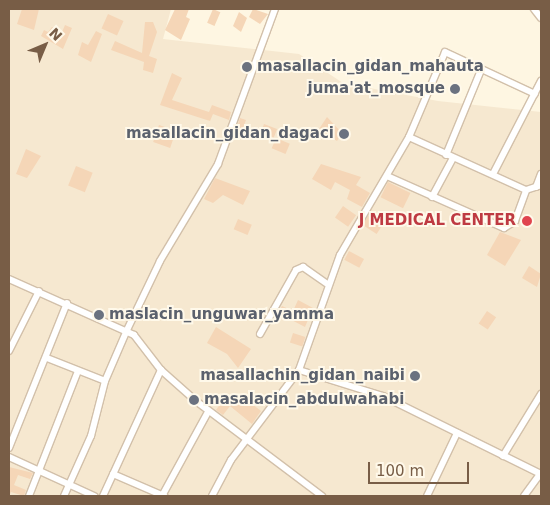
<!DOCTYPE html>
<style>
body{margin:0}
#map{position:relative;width:550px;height:505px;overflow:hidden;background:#fef6e2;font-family:"DejaVu Sans",sans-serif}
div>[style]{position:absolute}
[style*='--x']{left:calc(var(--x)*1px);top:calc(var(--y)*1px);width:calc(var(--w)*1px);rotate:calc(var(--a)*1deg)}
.residential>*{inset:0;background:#f6e8d0}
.building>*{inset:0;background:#f5d6b7;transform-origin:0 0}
.roads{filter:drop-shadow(1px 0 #d2c0aa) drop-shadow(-1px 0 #d2c0aa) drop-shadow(0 1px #d2c0aa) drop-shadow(0 -1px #d2c0aa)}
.minor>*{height:6px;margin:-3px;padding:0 3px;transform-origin:3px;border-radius:3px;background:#fff}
.dots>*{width:14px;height:14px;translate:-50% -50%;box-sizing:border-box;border:2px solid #fff9ea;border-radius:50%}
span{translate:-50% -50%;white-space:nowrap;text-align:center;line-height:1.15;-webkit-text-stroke:4px #fff9ea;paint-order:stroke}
.worship-label{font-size:15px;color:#5b616d;font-weight:700}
.left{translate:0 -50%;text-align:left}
.right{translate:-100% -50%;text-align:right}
.health-label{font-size:15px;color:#be3a42;font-weight:700}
.frame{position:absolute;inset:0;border:10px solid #785d46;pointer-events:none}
.north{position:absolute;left:20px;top:20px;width:50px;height:50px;-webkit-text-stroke:4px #fff9ea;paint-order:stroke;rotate:45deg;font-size:14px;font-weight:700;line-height:20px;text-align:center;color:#785d46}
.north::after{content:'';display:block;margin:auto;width:18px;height:22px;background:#785d46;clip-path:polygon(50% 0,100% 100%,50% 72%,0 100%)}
.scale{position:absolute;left:368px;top:462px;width:101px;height:22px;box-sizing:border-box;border:2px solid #785d46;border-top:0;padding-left:6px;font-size:15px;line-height:18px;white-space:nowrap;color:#785d46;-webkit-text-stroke:4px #fff9ea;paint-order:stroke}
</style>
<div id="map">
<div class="residential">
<div style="clip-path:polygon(9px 9px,171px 9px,163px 39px,299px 54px,343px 83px,438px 101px,541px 112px,541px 496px,9px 496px)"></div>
</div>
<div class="building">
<div style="clip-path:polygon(22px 9px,39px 9px,34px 30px,17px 24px)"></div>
<div style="clip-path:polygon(175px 9px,189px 9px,186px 17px,190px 19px,181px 40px,165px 30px)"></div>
<div style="left:213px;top:9px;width:8px;height:15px;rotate:23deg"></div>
<div style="clip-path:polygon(253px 9px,268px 14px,260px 24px,249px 17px)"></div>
<div style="clip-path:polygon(239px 12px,247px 18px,241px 32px,233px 26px)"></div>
<div style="left:108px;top:14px;width:17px;height:16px;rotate:24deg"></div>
<div style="clip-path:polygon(145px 22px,153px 22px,157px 32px,149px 56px,157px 59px,153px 73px,143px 70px,144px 62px,111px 50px,115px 41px,142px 53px)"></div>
<div style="clip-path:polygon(65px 25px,72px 28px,63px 49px,41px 36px,44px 30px,48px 32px,52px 27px,62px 32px)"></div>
<div style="clip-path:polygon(96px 31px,102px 34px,91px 62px,78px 55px,82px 42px,88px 45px)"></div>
<div style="clip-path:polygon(172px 73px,182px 78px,172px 100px,209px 112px,212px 105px,231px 112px,229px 120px,213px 114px,210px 121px,160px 105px)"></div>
<div style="clip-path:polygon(327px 117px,342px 133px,337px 141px,319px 129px)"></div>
<div style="clip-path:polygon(240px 118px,246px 120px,243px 128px,255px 133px,252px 140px,235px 133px)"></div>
<div style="left:264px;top:124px;width:14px;height:9px;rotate:21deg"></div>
<div style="left:159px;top:125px;width:18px;height:18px;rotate:19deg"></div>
<div style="left:276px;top:138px;width:15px;height:11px;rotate:23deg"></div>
<div style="clip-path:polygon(26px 149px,41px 156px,27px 178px,16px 174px)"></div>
<div style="clip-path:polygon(321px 164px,361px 177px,356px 185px,370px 193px,362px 207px,347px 199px,350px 190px,335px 182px,331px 190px,312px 179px)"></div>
<div style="left:76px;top:166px;width:18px;height:21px;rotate:22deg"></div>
<div style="clip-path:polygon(215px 178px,250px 191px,243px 205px,223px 195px,213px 203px,204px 199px)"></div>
<div style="left:388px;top:182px;width:25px;height:17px;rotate:26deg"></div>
<div style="left:343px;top:206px;width:16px;height:14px;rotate:35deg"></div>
<div style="left:370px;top:213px;width:17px;height:14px;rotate:33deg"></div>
<div style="left:238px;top:219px;width:15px;height:11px;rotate:23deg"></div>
<div style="clip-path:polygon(500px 232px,521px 240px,505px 266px,487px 255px)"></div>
<div style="left:349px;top:251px;width:17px;height:10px;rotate:28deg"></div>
<div style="clip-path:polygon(529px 266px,541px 274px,537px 287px,522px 278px)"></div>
<div style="clip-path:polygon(298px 300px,313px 308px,305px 327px,278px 313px,282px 306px,293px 311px)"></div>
<div style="left:487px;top:311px;width:11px;height:15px;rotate:34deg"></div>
<div style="clip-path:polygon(216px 327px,251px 349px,238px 368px,227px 354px,207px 343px)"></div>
<div style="left:293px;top:333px;width:13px;height:10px;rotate:18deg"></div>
<div style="clip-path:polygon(241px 395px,261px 411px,252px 424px,230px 406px,223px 415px,216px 410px,223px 400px,235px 402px)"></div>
<div style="clip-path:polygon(9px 467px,33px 473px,30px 479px,18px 475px,14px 485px,26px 490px,24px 496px,11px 492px,9px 496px)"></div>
</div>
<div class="roads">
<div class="minor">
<div style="--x:534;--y:9;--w:11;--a:52"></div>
<div style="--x:409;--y:137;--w:128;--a:24.4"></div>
<div style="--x:526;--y:190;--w:16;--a:-18"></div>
<div style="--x:446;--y:155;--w:92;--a:-67.6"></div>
<div style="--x:493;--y:174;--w:105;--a:-62.7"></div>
<div style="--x:387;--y:176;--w:128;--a:24"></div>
<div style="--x:504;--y:228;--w:13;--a:-32"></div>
<div style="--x:515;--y:221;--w:33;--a:-70"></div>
<div style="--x:536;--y:187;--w:14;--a:-69"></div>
<div style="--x:432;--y:197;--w:44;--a:-61.7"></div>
<div style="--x:9;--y:279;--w:137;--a:24.1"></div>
<div style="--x:134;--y:335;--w:44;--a:52.4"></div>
<div style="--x:161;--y:370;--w:47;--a:41.5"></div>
<div style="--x:196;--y:401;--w:158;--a:37"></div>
<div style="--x:260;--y:334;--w:73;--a:-60.6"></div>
<div style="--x:296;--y:270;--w:8;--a:-23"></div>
<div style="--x:303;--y:267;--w:29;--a:35"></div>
<div style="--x:9;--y:351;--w:67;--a:-63.4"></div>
<div style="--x:47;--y:358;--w:62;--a:21.6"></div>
<div style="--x:299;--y:370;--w:88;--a:17.2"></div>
<div style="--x:383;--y:396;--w:176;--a:26.3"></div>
<div style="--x:9;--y:448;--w:156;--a:-68.2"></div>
<div style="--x:503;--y:456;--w:73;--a:-58.5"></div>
<div style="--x:9;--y:457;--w:94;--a:24.6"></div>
<div style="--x:113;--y:474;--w:56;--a:23.3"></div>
<div style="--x:29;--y:496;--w:134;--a:-68.6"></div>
<div style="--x:64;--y:496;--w:66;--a:-65.8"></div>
<div style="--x:91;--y:436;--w:57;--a:-75.7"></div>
<div style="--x:105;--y:381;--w:56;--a:-66.7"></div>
<div style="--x:127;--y:330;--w:76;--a:-64.4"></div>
<div style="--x:160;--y:261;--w:113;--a:-59.1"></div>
<div style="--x:218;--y:164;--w:165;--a:-69.8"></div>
<div style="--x:103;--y:496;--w:139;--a:-65.3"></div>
<div style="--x:162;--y:496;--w:96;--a:-61.3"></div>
<div style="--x:212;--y:496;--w:41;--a:-62.2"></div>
<div style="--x:231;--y:460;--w:113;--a:-52.9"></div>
<div style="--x:299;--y:370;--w:122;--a:-70.4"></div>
<div style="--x:340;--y:255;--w:137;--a:-59.7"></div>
<div style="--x:409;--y:137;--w:92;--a:-67"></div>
<div style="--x:445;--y:52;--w:99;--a:25"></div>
<div style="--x:427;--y:496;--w:70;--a:-64.5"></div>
<div style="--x:524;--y:496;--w:27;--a:-54"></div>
</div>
</div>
<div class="dots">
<div style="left:247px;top:67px;background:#6b7280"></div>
<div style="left:455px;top:89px;background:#6b7280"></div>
<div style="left:344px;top:134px;background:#6b7280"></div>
<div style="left:527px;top:221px;background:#e0444e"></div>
<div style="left:99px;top:315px;background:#6b7280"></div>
<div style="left:415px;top:376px;background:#6b7280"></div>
<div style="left:194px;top:400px;background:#6b7280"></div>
</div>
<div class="worship-label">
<span class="left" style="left:257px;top:67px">masallacin_gidan_mahauta</span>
<span class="right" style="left:445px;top:89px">juma'at_mosque</span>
<span class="right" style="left:334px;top:134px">masallacin_gidan_dagaci</span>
<span class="left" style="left:109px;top:315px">maslacin_unguwar_yamma</span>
<span class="right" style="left:405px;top:376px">masallachin_gidan_naibi</span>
<span class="left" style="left:204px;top:400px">masalacin_abdulwahabi</span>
</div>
<div class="health-label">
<span class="right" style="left:516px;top:221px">J MEDICAL CENTER</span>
</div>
<div class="frame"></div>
<div class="north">N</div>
<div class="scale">100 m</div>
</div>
